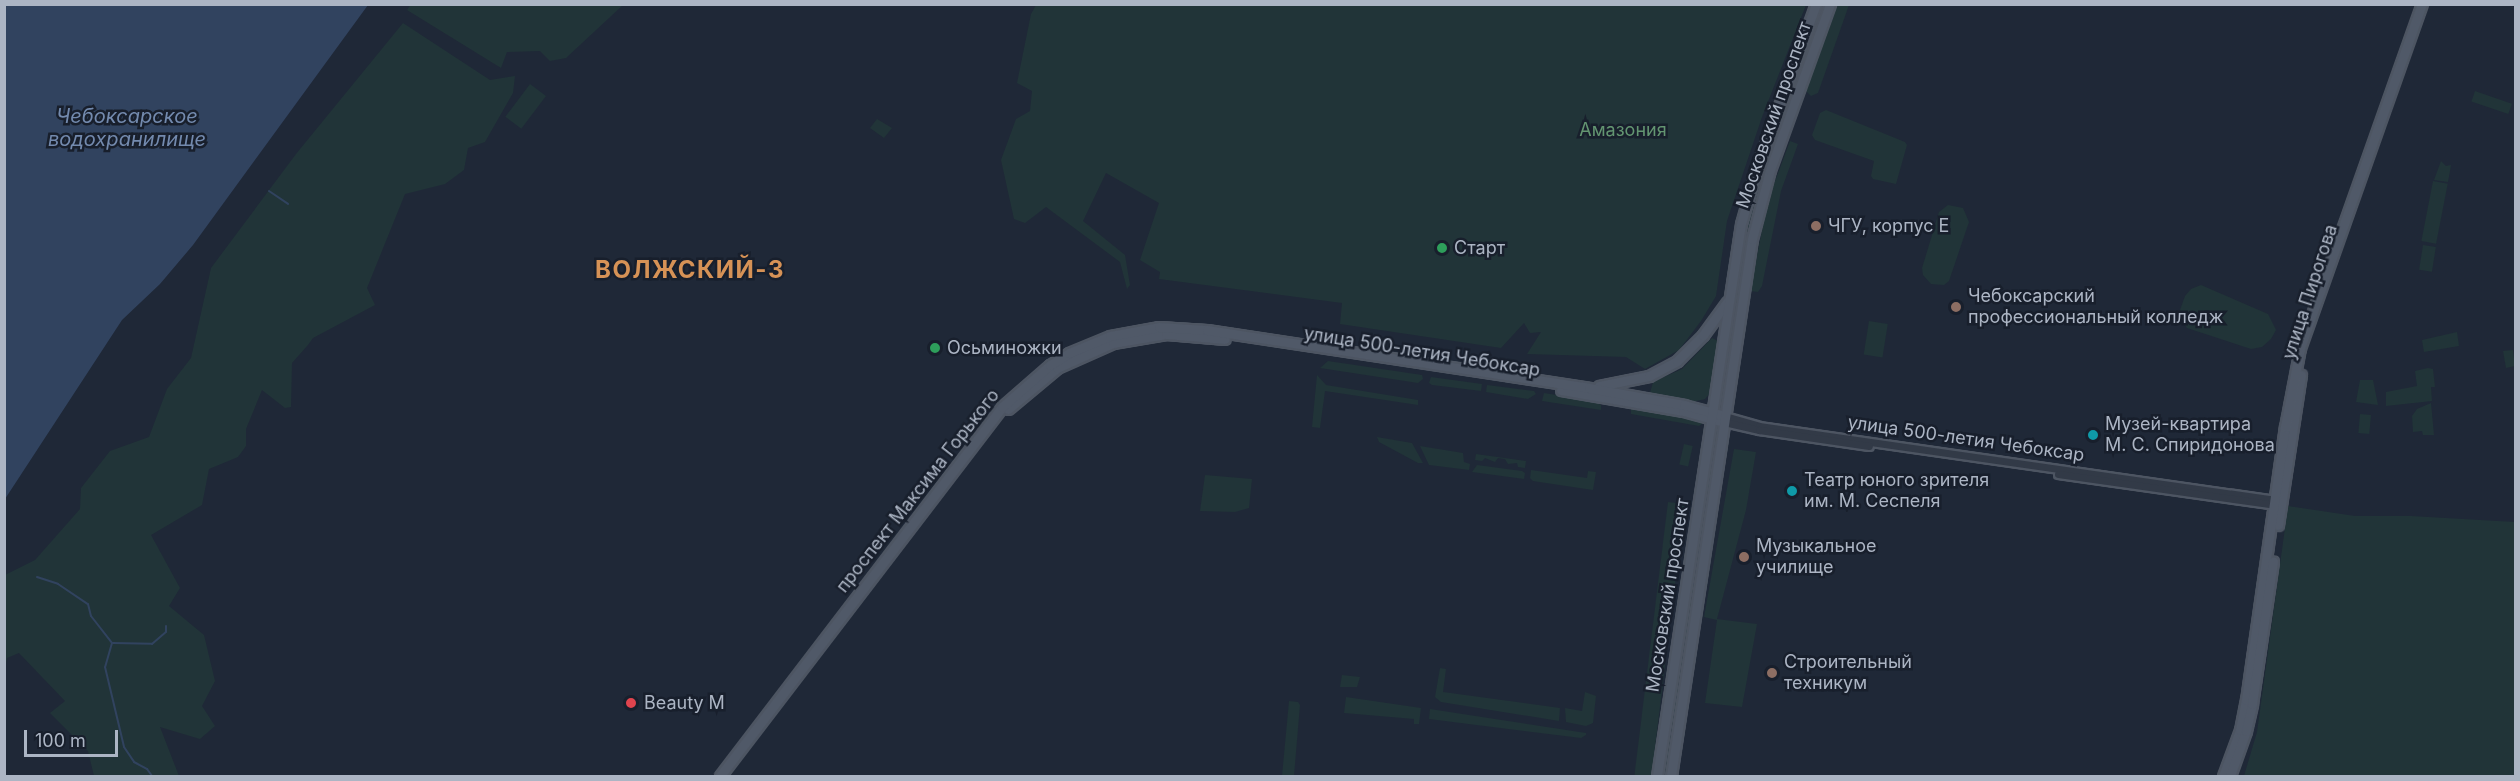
<!DOCTYPE html>
<meta charset="utf-8">
<style>
body{margin:0}
#map{position:relative;width:2520px;height:781px;overflow:hidden;background:#1f2837;font-family:Inter,sans-serif}
div>[style]{position:absolute}
[style*='--x']{left:calc(var(--x)*1px);top:calc(var(--y)*1px);width:calc(var(--w)*1px);rotate:calc(var(--a)*1deg)}
.green>*{inset:0;background:#213438;transform-origin:0 0}
.water>*{inset:0;background:#31435f}
.stream>*{height:2px;margin:-1px;padding:0 1px;transform-origin:1px;border-radius:1px;background:#31435f}
.roads{filter:drop-shadow(2px 0 #4d5562) drop-shadow(-2px 0 #4d5562) drop-shadow(0 2px #4d5562) drop-shadow(0 -2px #4d5562)}
.minor>*{height:7px;margin:-3.5px;padding:0 3.5px;transform-origin:3.5px;border-radius:3.5px;background:#323a47}
.major>*{height:9px;margin:-4.5px;padding:0 4.5px;transform-origin:4.5px;border-radius:4.5px;background:#505968}
.dots>*{width:16px;height:16px;translate:-50% -50%;box-sizing:border-box;border:3px solid #181f2c;border-radius:50%}
span{translate:-50% -50%;white-space:nowrap;text-align:center;line-height:1.15;-webkit-text-stroke:5px #181f2c;paint-order:stroke}
.street-label{font-size:18px;color:#acb5c4}
.park-label{font-size:18px;color:#639571}
.poi-label{font-size:18px;color:#acb5c4}
.left{translate:0 -50%;text-align:left}
.water-label{font-size:20px;color:#738aae;font-style:italic}
.district-label{font-size:24px;color:#d69256;font-weight:700;letter-spacing:1.5px}
.frame{position:absolute;inset:0;border:6px solid #acb5c4;pointer-events:none}
.scale{position:absolute;left:24px;top:730px;width:94px;height:27px;box-sizing:border-box;border:3px solid #acb5c4;border-top:0;padding-left:8px;font-size:18px;line-height:21px;white-space:nowrap;color:#acb5c4;-webkit-text-stroke:4px #181f2c;paint-order:stroke}
</style>
<div id="map">
<div class="green">
<div style="clip-path:polygon(411px 4px,623px 4px,623px 5px,566px 58px,550px 61px,540px 51px,507px 52px,501px 68px,407px 10px)"></div>
<div style="clip-path:polygon(1838px 4px,1849px 5px,1818px 93px,1811px 96px,1806px 91px)"></div>
<div style="clip-path:polygon(1036px 5px,1806px 5px,1762px 117px,1727px 221px,1716px 296px,1701px 321px,1679px 350px,1645px 369px,1626px 357px,1527px 354px,1541px 332px,1530px 333px,1524px 323px,1501px 348px,1340px 324px,1342px 303px,1159px 279px,1160px 272px,1140px 260px,1159px 203px,1106px 173px,1083px 221px,1125px 255px,1130px 285px,1127px 289px,1120px 262px,1046px 207px,1025px 223px,1014px 219px,1001px 160px,1016px 119px,1030px 111px,1032px 91px,1017px 83px,1031px 14px)"></div>
<div style="clip-path:polygon(1821px 5px,1825px 5px,1800px 73px,1797px 72px)"></div>
<div style="clip-path:polygon(403px 23px,490px 80px,515px 76px,513px 93px,485px 142px,468px 148px,464px 170px,445px 184px,405px 194px,367px 288px,375px 305px,313px 338px,308px 345px,292px 363px,291px 407px,285px 408px,262px 390px,246px 429px,246px 446px,238px 457px,209px 469px,202px 505px,151px 535px,180px 588px,169px 606px,204px 635px,215px 681px,202px 706px,215px 726px,200px 739px,160px 727px,179px 776px,94px 776px,88px 751px,50px 713px,65px 701px,19px 653px,7px 658px,5px 671px,5px 575px,35px 560px,80px 509px,81px 488px,110px 451px,149px 437px,167px 389px,191px 358px,211px 268px,296px 154px)"></div>
<div style="left:530px;top:84px;width:20px;height:41px;rotate:37deg"></div>
<div style="clip-path:polygon(1792px 87px,1795px 89px,1762px 181px,1748px 231px,1723px 396px,1721px 396px,1745px 230px)"></div>
<div style="left:2475px;top:91px;width:39px;height:11px;rotate:19deg"></div>
<div style="clip-path:polygon(1826px 110px,1905px 142px,1907px 145px,1896px 184px,1873px 179px,1871px 176px,1874px 161px,1815px 140px,1812px 135px,1820px 113px)"></div>
<div style="clip-path:polygon(877px 119px,892px 128px,884px 138px,870px 128px)"></div>
<div style="clip-path:polygon(1790px 141px,1798px 144px,1781px 191px,1762px 286px,1758px 292px,1750px 291px,1768px 200px)"></div>
<div style="clip-path:polygon(2441px 161px,2446px 166px,2451px 165px,2448px 182px,2434px 180px)"></div>
<div style="left:2433px;top:181px;width:15px;height:61px;rotate:11deg"></div>
<div style="clip-path:polygon(1948px 205px,1963px 208px,1969px 222px,1949px 281px,1944px 285px,1931px 284px,1923px 275px,1922px 268px,1939px 212px)"></div>
<div style="left:2423px;top:245px;width:13px;height:25px;rotate:9deg"></div>
<div style="clip-path:polygon(2201px 285px,2268px 314px,2276px 330px,2271px 339px,2262px 347px,2251px 349px,2187px 328px,2182px 321px,2180px 310px,2185px 296px,2191px 289px)"></div>
<div style="left:1869px;top:321px;width:19px;height:34px;rotate:9deg"></div>
<div style="clip-path:polygon(2457px 332px,2459px 346px,2424px 352px,2422px 340px)"></div>
<div style="clip-path:polygon(1712px 338px,1718px 341px,1710px 393px,1705px 399px,1692px 402px,1650px 393px,1653px 382px,1682px 369px)"></div>
<div style="clip-path:polygon(2513px 350px,2515px 366px,2506px 368px,2503px 351px)"></div>
<div style="clip-path:polygon(1328px 361px,1422px 375px,1423px 379px,1418px 383px,1320px 368px)"></div>
<div style="clip-path:polygon(2428px 368px,2433px 369px,2435px 387px,2431px 387px,2432px 401px,2386px 406px,2386px 392px,2417px 386px,2415px 371px)"></div>
<div style="clip-path:polygon(1317px 375px,1326px 385px,1418px 400px,1418px 405px,1325px 391px,1320px 428px,1312px 427px)"></div>
<div style="clip-path:polygon(1431px 377px,1482px 384px,1481px 391px,1432px 385px,1429px 383px)"></div>
<div style="clip-path:polygon(2360px 380px,2373px 380px,2378px 405px,2356px 402px)"></div>
<div style="clip-path:polygon(1487px 385px,1534px 391px,1536px 394px,1528px 399px,1486px 392px)"></div>
<div style="clip-path:polygon(1544px 393px,1594px 401px,1601px 405px,1601px 410px,1542px 401px)"></div>
<div style="clip-path:polygon(2431px 403px,2434px 435px,2423px 435px,2422px 431px,2413px 432px,2412px 416px,2417px 409px)"></div>
<div style="clip-path:polygon(1640px 408px,1701px 419px,1703px 423px,1699px 426px,1631px 414px,1631px 409px)"></div>
<div style="left:2360px;top:414px;width:11px;height:19px;rotate:5deg"></div>
<div style="clip-path:polygon(1716px 429px,1718px 430px,1666px 776px,1663px 776px)"></div>
<div style="clip-path:polygon(1377px 437px,1412px 443px,1423px 463px,1418px 463px,1379px 442px)"></div>
<div style="left:1684px;top:444px;width:9px;height:21px;rotate:13deg"></div>
<div style="clip-path:polygon(1420px 446px,1463px 453px,1464px 462px,1470px 464px,1469px 470px,1429px 465px)"></div>
<div style="clip-path:polygon(1734px 449px,1756px 452px,1746px 510px,1717px 619px,1757px 624px,1742px 707px,1705px 703px,1717px 620px,1704px 617px)"></div>
<div style="clip-path:polygon(1476px 454px,1526px 461px,1525px 468px,1518px 467px,1517px 463px,1508px 464px,1505px 459px,1498px 458px,1495px 462px,1485px 458px,1482px 461px,1475px 460px)"></div>
<div style="clip-path:polygon(1477px 465px,1522px 471px,1525px 473px,1524px 479px,1472px 472px)"></div>
<div style="clip-path:polygon(1531px 470px,1587px 478px,1588px 471px,1596px 472px,1593px 490px,1533px 481px,1530px 478px)"></div>
<div style="clip-path:polygon(1205px 475px,1252px 479px,1249px 508px,1235px 512px,1200px 511px)"></div>
<div style="left:1668px;top:502px;width:17px;height:277px;rotate:7deg"></div>
<div style="clip-path:polygon(2288px 506px,2355px 516px,2411px 516px,2515px 522px,2515px 776px,2244px 776px,2257px 732px)"></div>
<div style="clip-path:polygon(1440px 668px,1446px 669px,1443px 692px,1560px 708px,1559px 721px,1441px 702px,1435px 697px)"></div>
<div style="clip-path:polygon(1342px 675px,1360px 677px,1357px 687px,1340px 687px)"></div>
<div style="clip-path:polygon(1585px 692px,1596px 696px,1593px 723px,1586px 726px,1566px 722px,1565px 708px,1582px 711px)"></div>
<div style="clip-path:polygon(1346px 697px,1421px 708px,1419px 724px,1414px 724px,1414px 719px,1344px 713px)"></div>
<div style="clip-path:polygon(1289px 701px,1298px 702px,1300px 705px,1294px 776px,1282px 776px)"></div>
<div style="clip-path:polygon(1430px 709px,1586px 733px,1586px 735px,1581px 738px,1429px 719px)"></div>
</div>
<div class="water">
<div style="clip-path:polygon(5px 4px,368px 5px,193px 245px,160px 284px,122px 320px,5px 499px)"></div>
</div>
<div class="stream">
<div style="--x:269;--y:191;--w:23;--a:34"></div>
<div style="--x:37;--y:577;--w:22;--a:18"></div>
<div style="--x:58;--y:584;--w:36;--a:34"></div>
<div style="--x:88;--y:604;--w:12;--a:76"></div>
<div style="--x:91;--y:616;--w:34;--a:52"></div>
<div style="--x:112;--y:643;--w:25;--a:106"></div>
<div style="--x:105;--y:667;--w:82;--a:76.6"></div>
<div style="--x:124;--y:747;--w:18;--a:56"></div>
<div style="--x:134;--y:762;--w:15;--a:28"></div>
<div style="--x:147;--y:769;--w:9;--a:54"></div>
<div style="--x:113;--y:643;--w:39;--a:1"></div>
<div style="--x:152;--y:644;--w:18;--a:-41"></div>
<div style="--x:166;--y:632;--w:6;--a:-90"></div>
</div>
<div class="roads">
<div class="minor">
<div style="--x:1725;--y:416;--w:35;--a:16"></div>
<div style="--x:1759;--y:426;--w:522;--a:8.15"></div>
<div style="--x:1724;--y:422;--w:36;--a:13"></div>
<div style="--x:1759;--y:430;--w:111;--a:8.3"></div>
<div style="--x:2058;--y:474;--w:219;--a:8.1"></div>
</div>
<div class="major">
<div style="--x:1599;--y:386;--w:51;--a:-11.3"></div>
<div style="--x:1649;--y:376;--w:32;--a:-28"></div>
<div style="--x:1677;--y:361;--w:37;--a:-45"></div>
<div style="--x:1703;--y:335;--w:41;--a:-54"></div>
<div style="--x:1561;--y:390;--w:124;--a:9.8"></div>
<div style="--x:1683;--y:411;--w:42;--a:15"></div>
<div style="--x:1008;--y:409;--w:64;--a:-39.9"></div>
<div style="--x:1057;--y:368;--w:61;--a:-24.1"></div>
<div style="--x:1113;--y:343;--w:54;--a:-9.6"></div>
<div style="--x:1166;--y:334;--w:59;--a:4.8"></div>
<div style="--x:2278;--y:525;--w:152;--a:-81.3"></div>
<div style="--x:720;--y:776;--w:464;--a:-52.6"></div>
<div style="--x:1002;--y:407;--w:64;--a:-41.2"></div>
<div style="--x:1050;--y:365;--w:22;--a:-32"></div>
<div style="--x:1069;--y:353;--w:44;--a:-22.5"></div>
<div style="--x:1110;--y:336;--w:50;--a:-10.4"></div>
<div style="--x:1159;--y:327;--w:48;--a:3.6"></div>
<div style="--x:1207;--y:330;--w:386;--a:8.6"></div>
<div style="--x:1589;--y:388;--w:97;--a:10.1"></div>
<div style="--x:1684;--y:405;--w:42;--a:15"></div>
<div style="--x:1657;--y:776;--w:558;--a:-81.35"></div>
<div style="--x:1741;--y:224;--w:62;--a:-74.2"></div>
<div style="--x:1758;--y:164;--w:170;--a:-70.1"></div>
<div style="--x:1671;--y:776;--w:543;--a:-81.42"></div>
<div style="--x:1752;--y:239;--w:71;--a:-75.4"></div>
<div style="--x:1770;--y:170;--w:177;--a:-70.1"></div>
<div style="--x:2223;--y:776;--w:49;--a:-69.7"></div>
<div style="--x:2240;--y:730;--w:31;--a:-79"></div>
<div style="--x:2246;--y:700;--w:276;--a:-81.9"></div>
<div style="--x:2285;--y:427;--w:80;--a:-79.2"></div>
<div style="--x:2300;--y:348;--w:365;--a:-70.5"></div>
<div style="--x:2230;--y:776;--w:48;--a:-70.4"></div>
<div style="--x:2246;--y:731;--w:28;--a:-77"></div>
<div style="--x:2252;--y:704;--w:144;--a:-81.6"></div>
</div>
</div>
<div class="dots">
<div style="left:1816px;top:226px;background:#8d6e63"></div>
<div style="left:1442px;top:248px;background:#2e9e5b"></div>
<div style="left:1956px;top:307px;background:#8d6e63"></div>
<div style="left:935px;top:348px;background:#2e9e5b"></div>
<div style="left:2093px;top:435px;background:#0f9aa8"></div>
<div style="left:1792px;top:491px;background:#0f9aa8"></div>
<div style="left:1744px;top:557px;background:#8d6e63"></div>
<div style="left:1772px;top:673px;background:#8d6e63"></div>
<div style="left:631px;top:703px;background:#e0444e"></div>
</div>
<div class="street-label">
<span style="left:1774px;top:115px;rotate:-71deg">Московский проспект</span>
<span style="left:2310px;top:292px;rotate:-72deg">улица Пирогова</span>
<span style="left:1422px;top:352px;rotate:9deg">улица 500-летия Чебоксар</span>
<span style="left:1966px;top:439px;rotate:8deg">улица 500-летия Чебоксар</span>
<span style="left:918px;top:491px;rotate:-52deg">проспект Максима Горького</span>
<span style="left:1668px;top:595px;rotate:-81deg">Московский проспект</span>
</div>
<div class="park-label">
<span style="left:1623px;top:130px">Амазония</span>
</div>
<div class="poi-label">
<span class="left" style="left:1828px;top:226px">ЧГУ, корпус Е</span>
<span class="left" style="left:1454px;top:248px">Старт</span>
<span class="left" style="left:1968px;top:307px">Чебоксарский<br>профессиональный колледж</span>
<span class="left" style="left:947px;top:348px">Осьминожки</span>
<span class="left" style="left:2105px;top:435px">Музей-квартира<br>М. С. Спиридонова</span>
<span class="left" style="left:1804px;top:491px">Театр юного зрителя<br>им. М. Сеспеля</span>
<span class="left" style="left:1756px;top:557px">Музыкальное<br>училище</span>
<span class="left" style="left:1784px;top:673px">Строительный<br>техникум</span>
<span class="left" style="left:644px;top:703px">Beauty M</span>
</div>
<div class="water-label">
<span style="left:127px;top:128px">Чебоксарское<br>водохранилище</span>
</div>
<div class="district-label">
<span style="left:690px;top:270px">ВОЛЖСКИЙ-3</span>
</div>
<div class="frame"></div>
<div class="scale">100 m</div>
</div>
